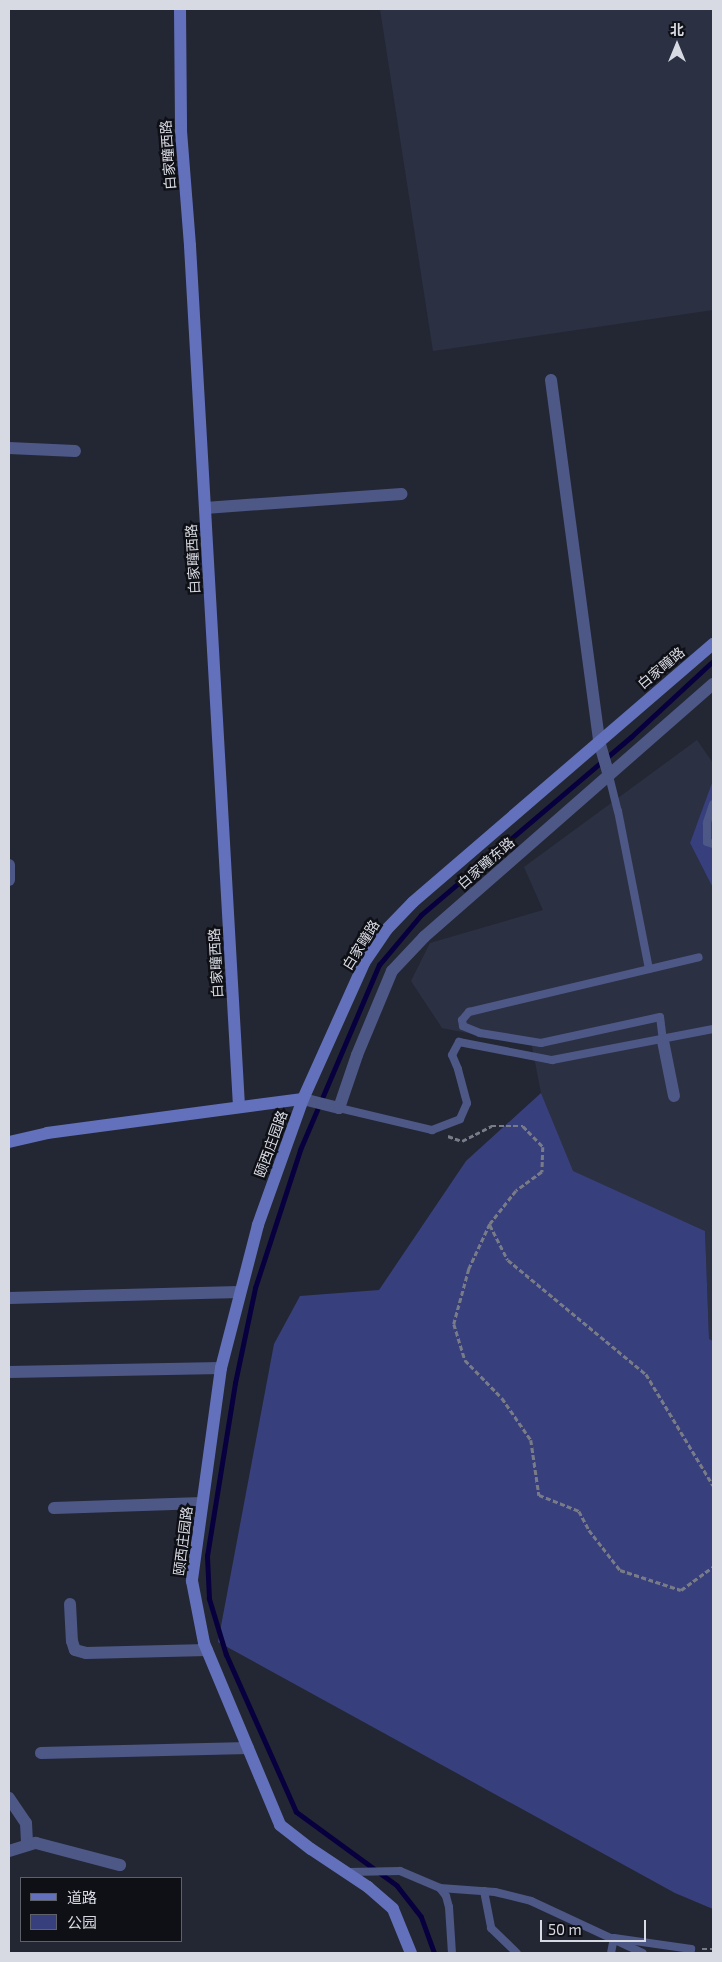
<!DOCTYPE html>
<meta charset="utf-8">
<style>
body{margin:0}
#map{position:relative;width:722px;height:1962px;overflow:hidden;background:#232734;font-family:"Exo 2","Noto Sans SC",sans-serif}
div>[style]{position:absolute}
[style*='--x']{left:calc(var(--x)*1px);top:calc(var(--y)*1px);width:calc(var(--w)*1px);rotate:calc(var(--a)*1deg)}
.built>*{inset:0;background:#2c3043}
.green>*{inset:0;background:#37407d}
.stream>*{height:4.5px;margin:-2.25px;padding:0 2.25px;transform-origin:2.25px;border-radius:2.25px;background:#08003e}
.path>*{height:2.5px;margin-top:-1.25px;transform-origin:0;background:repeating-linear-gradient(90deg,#797c87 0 5px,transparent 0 7.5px)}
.lane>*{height:8px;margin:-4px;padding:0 4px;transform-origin:4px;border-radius:4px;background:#4d5887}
.street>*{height:12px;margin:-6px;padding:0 6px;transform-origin:6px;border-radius:6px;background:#4d5887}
.secondary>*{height:12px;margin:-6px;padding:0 6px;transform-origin:6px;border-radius:6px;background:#6371bc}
span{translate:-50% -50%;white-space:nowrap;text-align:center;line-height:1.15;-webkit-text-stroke:5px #0f1016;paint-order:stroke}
.street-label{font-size:14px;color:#d8dae3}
.frame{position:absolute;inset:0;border:10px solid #d8dae3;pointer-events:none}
.legend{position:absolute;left:20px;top:1877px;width:162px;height:65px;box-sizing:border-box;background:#0f1016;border:1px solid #5f6168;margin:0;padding:6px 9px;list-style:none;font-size:15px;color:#d8dae3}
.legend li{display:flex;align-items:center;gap:10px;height:25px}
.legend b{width:25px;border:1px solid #5f6168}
.north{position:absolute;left:652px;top:20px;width:50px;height:50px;-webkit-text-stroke:4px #0f1016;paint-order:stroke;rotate:0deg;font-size:14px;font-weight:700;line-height:20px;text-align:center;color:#d8dae3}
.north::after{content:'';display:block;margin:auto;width:18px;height:22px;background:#d8dae3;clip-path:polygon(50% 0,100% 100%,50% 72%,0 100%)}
.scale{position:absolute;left:540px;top:1920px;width:106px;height:22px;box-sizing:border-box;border:2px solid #d8dae3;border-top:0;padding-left:6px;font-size:15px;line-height:18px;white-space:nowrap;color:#d8dae3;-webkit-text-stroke:4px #0f1016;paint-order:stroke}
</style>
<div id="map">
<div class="built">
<div style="clip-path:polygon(380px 9px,713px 9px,713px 310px,433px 351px)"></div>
<div style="clip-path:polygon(697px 740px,713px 763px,713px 780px,690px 843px,713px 888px,713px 1341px,709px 1339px,705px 1231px,572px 1171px,541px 1093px,532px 1046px,442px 1028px,411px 981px,430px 943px,543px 910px,524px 867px)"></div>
</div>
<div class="green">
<div style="clip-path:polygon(713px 780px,713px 888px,690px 843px)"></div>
<div style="clip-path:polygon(541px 1093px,573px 1171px,705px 1231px,709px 1339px,713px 1341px,713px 1909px,675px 1893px,218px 1642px,274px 1344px,300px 1296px,379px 1290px,466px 1161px)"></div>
</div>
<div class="stream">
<div style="--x:434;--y:1953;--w:38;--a:-110"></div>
<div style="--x:421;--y:1917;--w:39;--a:-128"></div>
<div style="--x:397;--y:1886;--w:125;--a:-143.8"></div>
<div style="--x:296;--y:1812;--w:172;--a:-114"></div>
<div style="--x:226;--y:1655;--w:59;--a:-106.9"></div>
<div style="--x:209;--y:1599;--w:43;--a:-92.7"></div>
<div style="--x:207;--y:1556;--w:175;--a:-80.8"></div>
<div style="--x:235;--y:1383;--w:97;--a:-78.1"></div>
<div style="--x:255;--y:1288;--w:145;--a:-71.9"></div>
<div style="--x:300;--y:1150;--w:201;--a:-66.9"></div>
<div style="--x:379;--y:965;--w:65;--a:-50"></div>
<div style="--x:421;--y:915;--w:275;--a:-40.3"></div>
<div style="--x:631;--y:737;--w:112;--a:-42.8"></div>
</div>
<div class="path">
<div style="--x:448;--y:1136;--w:15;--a:20"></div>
<div style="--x:462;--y:1141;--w:33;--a:-27"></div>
<div style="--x:491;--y:1126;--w:32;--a:0"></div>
<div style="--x:523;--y:1126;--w:29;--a:46"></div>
<div style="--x:543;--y:1147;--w:25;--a:92"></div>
<div style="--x:542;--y:1172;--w:32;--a:144"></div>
<div style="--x:516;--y:1191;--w:42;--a:128.2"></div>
<div style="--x:490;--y:1224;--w:50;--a:115"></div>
<div style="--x:469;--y:1269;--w:57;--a:105.3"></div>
<div style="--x:454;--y:1324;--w:38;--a:73"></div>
<div style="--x:465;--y:1360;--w:53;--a:45.8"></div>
<div style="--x:502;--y:1398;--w:51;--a:55.4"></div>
<div style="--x:531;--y:1440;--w:56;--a:81.7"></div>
<div style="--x:539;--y:1495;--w:43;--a:21.8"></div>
<div style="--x:579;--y:1511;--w:21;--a:62"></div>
<div style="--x:589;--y:1530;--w:51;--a:52.2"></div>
<div style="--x:620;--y:1570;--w:64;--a:18.2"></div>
<div style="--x:681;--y:1590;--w:39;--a:-36"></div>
<div style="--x:490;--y:1225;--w:39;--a:63"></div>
<div style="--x:508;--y:1260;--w:179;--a:39.6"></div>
<div style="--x:646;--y:1374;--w:130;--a:58.9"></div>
<div style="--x:702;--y:1949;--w:11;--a:0"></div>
</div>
<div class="lane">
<div style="--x:609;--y:776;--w:36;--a:76"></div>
<div style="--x:618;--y:811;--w:161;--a:78.9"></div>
<div style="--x:713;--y:804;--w:20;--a:108"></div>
<div style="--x:707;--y:823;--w:19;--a:90"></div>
<div style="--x:707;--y:842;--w:6;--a:18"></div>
<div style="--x:663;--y:1041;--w:24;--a:-97"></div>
<div style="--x:660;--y:1017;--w:122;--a:167.7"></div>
<div style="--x:541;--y:1043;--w:62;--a:-170.7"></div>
<div style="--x:480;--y:1033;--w:18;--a:-158"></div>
<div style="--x:463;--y:1026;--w:6;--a:-99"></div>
<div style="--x:462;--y:1020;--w:11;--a:-49"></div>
<div style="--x:469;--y:1012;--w:236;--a:-13.4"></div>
<div style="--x:339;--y:1108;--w:96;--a:13.3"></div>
<div style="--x:432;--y:1130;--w:30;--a:-21"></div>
<div style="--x:460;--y:1119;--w:17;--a:-66"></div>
<div style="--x:467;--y:1103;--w:35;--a:-105"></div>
<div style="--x:458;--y:1069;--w:15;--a:-113"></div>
<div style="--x:452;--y:1055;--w:15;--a:-62"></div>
<div style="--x:459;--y:1042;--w:95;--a:11"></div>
<div style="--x:552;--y:1060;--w:164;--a:-10.9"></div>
<div style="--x:349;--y:1872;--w:51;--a:-1.1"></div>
<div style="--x:400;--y:1871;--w:43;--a:23"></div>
<div style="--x:440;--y:1888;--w:10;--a:53"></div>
<div style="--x:446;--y:1896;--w:11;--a:75"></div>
<div style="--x:449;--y:1907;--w:46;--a:86.3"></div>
<div style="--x:440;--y:1888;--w:55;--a:4.2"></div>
<div style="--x:495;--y:1892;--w:37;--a:14"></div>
<div style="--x:531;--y:1901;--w:123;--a:24.9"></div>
<div style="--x:484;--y:1891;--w:38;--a:79"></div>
<div style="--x:491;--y:1928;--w:36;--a:44"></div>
<div style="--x:611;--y:1953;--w:15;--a:-79"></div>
<div style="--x:614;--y:1938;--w:78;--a:8.1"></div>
<div style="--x:691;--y:1949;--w:4;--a:104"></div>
</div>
<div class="street">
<div style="--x:551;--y:380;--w:364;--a:82.4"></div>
<div style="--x:599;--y:741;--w:36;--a:74"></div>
<div style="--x:9;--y:448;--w:66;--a:2.6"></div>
<div style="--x:205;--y:508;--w:197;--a:-4.1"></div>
<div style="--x:9;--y:865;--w:15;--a:90"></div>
<div style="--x:663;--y:1041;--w:56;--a:78.7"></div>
<div style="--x:303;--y:1099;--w:37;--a:14"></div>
<div style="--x:339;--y:1108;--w:56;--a:-71.2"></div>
<div style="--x:357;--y:1055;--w:91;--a:-67.4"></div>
<div style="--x:392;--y:971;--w:47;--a:-46.7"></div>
<div style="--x:424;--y:937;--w:384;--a:-41.2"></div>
<div style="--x:9;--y:1298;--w:230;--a:-1.5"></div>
<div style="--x:9;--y:1372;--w:212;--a:-1.1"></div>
<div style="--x:54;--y:1508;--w:148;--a:-1.9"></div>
<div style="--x:70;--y:1604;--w:37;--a:87"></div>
<div style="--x:72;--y:1641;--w:9;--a:72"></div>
<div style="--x:75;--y:1650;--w:11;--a:15"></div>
<div style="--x:86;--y:1653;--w:121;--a:-1.4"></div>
<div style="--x:41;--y:1753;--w:207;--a:-1.4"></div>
<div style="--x:9;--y:1798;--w:30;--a:56"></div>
<div style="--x:26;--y:1823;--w:22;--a:87"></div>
<div style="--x:9;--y:1851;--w:28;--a:-17"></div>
<div style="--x:36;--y:1843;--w:87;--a:14.7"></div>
</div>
<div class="secondary">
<div style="--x:180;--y:9;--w:122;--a:89.5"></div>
<div style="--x:181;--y:131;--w:115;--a:85.5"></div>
<div style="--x:190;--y:246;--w:862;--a:86.74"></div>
<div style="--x:303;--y:1099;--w:134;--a:109.7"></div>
<div style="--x:258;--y:1225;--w:148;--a:104.5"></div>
<div style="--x:221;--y:1368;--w:215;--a:97.8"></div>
<div style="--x:192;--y:1581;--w:63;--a:79"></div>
<div style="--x:204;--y:1643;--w:197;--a:67.3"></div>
<div style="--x:280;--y:1825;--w:39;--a:38"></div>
<div style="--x:311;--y:1849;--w:69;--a:33.7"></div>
<div style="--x:368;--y:1887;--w:33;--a:41"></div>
<div style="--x:393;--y:1909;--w:48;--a:67.8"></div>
<div style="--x:9;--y:1142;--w:39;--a:-13"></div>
<div style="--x:47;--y:1133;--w:258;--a:-7.6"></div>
<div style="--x:303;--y:1099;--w:149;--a:-65.8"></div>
<div style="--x:364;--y:963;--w:41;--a:-55.9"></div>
<div style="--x:387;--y:929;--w:37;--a:-46"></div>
<div style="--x:413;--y:902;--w:396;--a:-40.7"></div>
</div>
<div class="street-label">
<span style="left:168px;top:155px;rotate:-94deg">白家疃西路</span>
<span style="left:193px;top:559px;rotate:-93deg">白家疃西路</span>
<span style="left:661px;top:668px;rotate:-40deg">白家疃路</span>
<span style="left:486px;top:863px;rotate:-41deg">白家疃东路</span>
<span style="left:361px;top:945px;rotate:-58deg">白家疃路</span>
<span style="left:216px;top:963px;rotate:-93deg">白家疃西路</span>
<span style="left:271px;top:1144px;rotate:-70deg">颐西庄园路</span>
<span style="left:183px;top:1541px;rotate:-83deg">颐西庄园路</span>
</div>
<div class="frame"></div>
<ul class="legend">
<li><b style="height:6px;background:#6371bc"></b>道路</li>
<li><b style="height:14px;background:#37407d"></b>公园</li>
</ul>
<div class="north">北</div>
<div class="scale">50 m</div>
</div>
